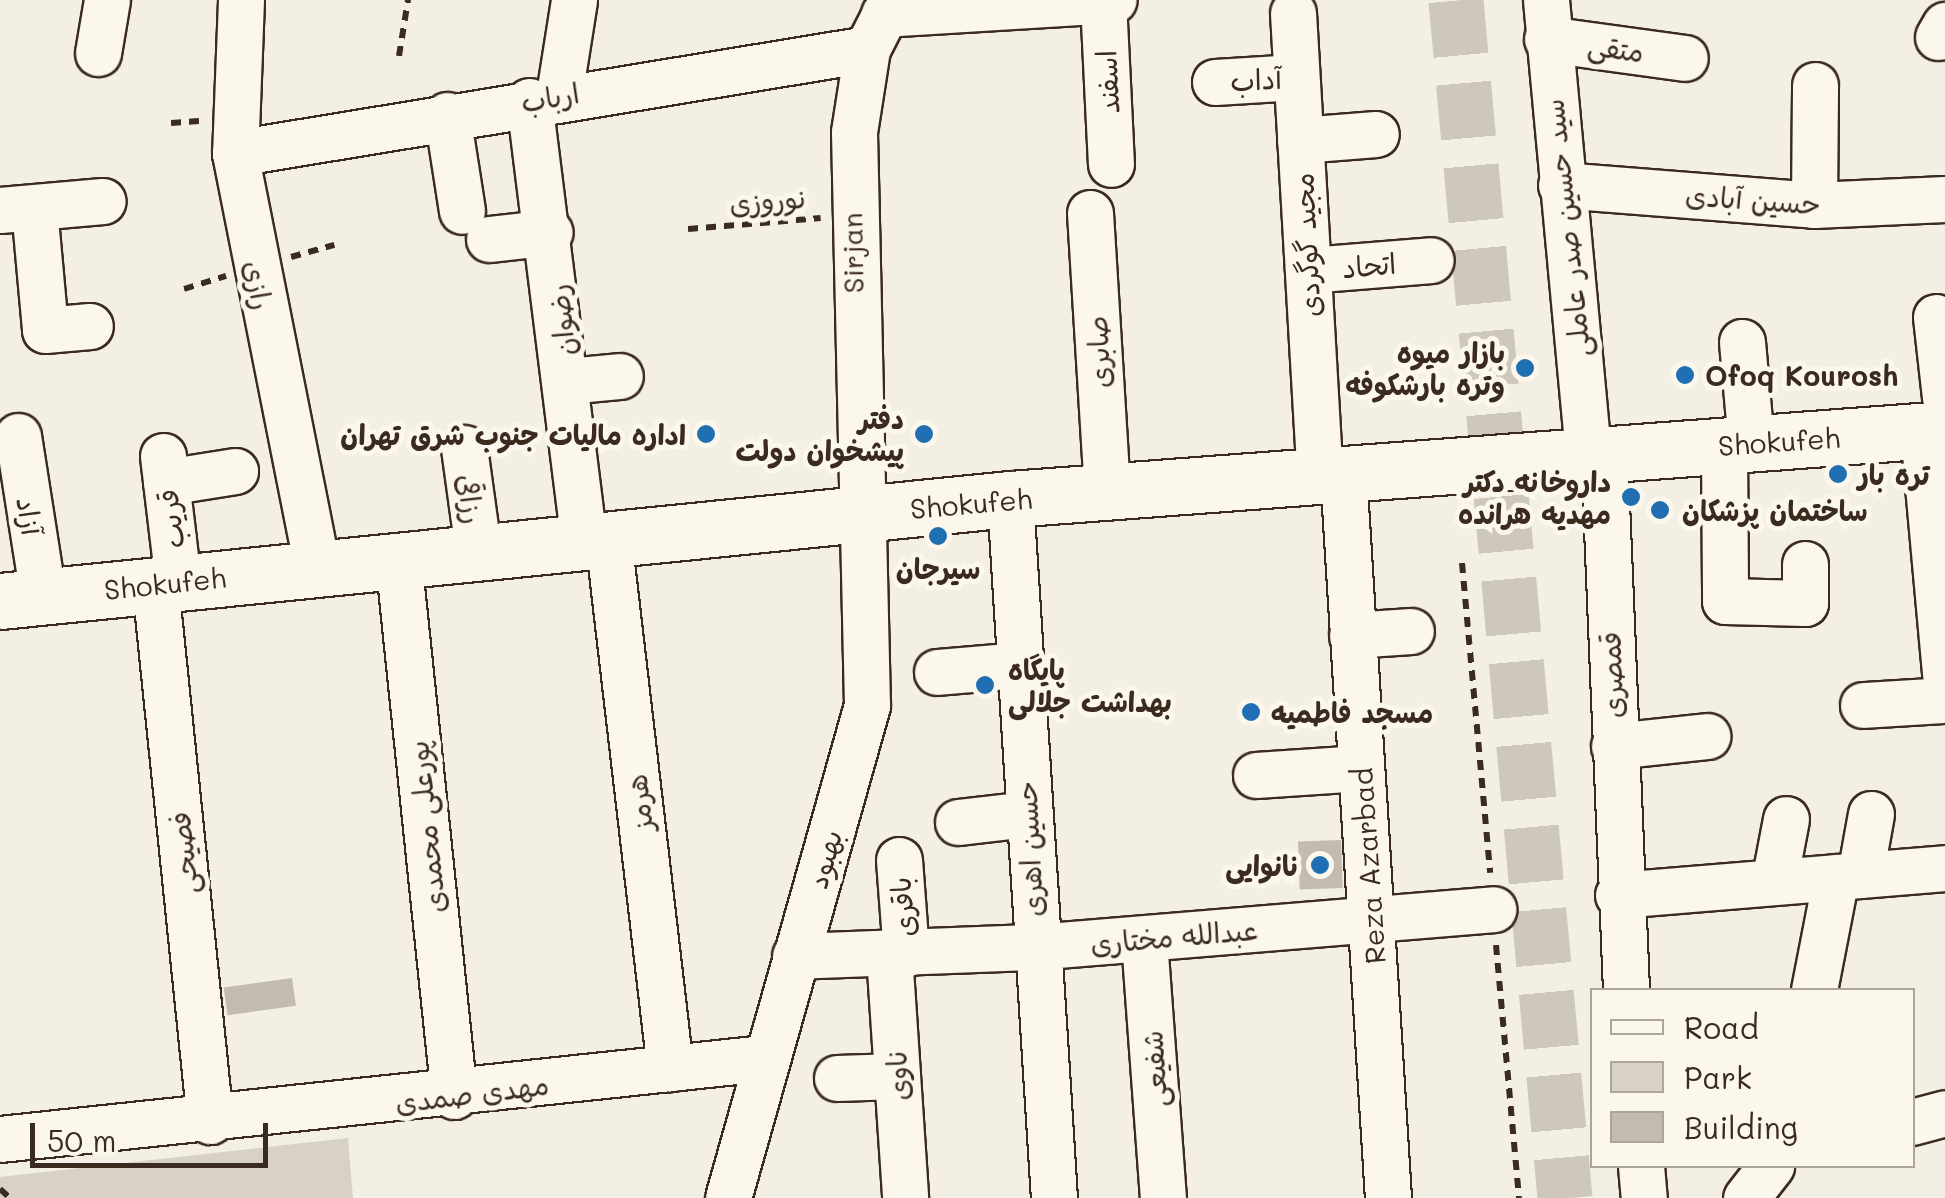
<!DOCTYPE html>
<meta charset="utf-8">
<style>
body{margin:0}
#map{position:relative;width:1945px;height:1198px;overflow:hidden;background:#f3efe4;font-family:Mali,"Playpen Sans Arabic",sans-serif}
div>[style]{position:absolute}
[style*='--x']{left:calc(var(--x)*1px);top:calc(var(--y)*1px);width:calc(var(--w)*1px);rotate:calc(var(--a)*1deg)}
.green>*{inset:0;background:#d8d1c6}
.building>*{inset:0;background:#c3bbb0;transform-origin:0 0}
.major-tunnel>*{height:55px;margin-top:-27.5px;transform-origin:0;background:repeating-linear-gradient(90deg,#cec8bc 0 55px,transparent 0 83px)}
.path>*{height:6px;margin-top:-3px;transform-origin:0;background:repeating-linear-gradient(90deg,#3b2a1e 0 10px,transparent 0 18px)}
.roads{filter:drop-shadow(2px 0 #3b2a1e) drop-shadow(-2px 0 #3b2a1e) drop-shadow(0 2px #3b2a1e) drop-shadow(0 -2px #3b2a1e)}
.minor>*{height:45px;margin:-22.5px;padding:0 22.5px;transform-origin:22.5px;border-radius:22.5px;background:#fbf7ec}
.major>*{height:55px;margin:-27.5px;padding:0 27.5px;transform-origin:27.5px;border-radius:27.5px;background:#fbf7ec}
.dots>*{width:28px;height:28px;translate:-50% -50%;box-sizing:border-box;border:5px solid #fbf7ec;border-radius:50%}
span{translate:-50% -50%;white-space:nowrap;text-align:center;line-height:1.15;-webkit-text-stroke:10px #fbf7ec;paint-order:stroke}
.street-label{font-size:28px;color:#3b2a1e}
.poi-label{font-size:28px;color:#3b2a1e;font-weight:700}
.right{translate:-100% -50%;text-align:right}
.left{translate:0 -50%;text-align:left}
.legend{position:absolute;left:1590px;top:988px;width:325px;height:180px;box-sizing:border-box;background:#fbf7ec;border:2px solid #aea59a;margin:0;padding:12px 18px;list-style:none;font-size:30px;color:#3b2a1e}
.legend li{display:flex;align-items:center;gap:20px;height:50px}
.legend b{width:50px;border:2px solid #aea59a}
.scale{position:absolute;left:30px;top:1123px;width:238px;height:45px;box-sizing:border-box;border:5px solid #3b2a1e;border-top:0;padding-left:12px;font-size:30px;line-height:35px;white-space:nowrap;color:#3b2a1e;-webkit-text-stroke:8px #fbf7ec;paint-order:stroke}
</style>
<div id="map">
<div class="green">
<div style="clip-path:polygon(348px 1138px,353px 1198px,0 1198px,0 1177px)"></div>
</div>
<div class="building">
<div style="left:1341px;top:840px;width:48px;height:43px;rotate:88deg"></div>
<div style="left:292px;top:978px;width:28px;height:69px;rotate:82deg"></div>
</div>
<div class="major-tunnel">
<div style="--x:1456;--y:0;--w:1203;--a:84.8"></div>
</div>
<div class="path">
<div style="--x:399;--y:56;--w:57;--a:-80.9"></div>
<div style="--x:171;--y:123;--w:28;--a:-4"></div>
<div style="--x:688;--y:229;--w:133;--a:-4.7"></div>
<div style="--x:291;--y:257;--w:45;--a:-15.6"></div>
<div style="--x:184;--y:289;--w:44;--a:-17.2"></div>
<div style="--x:1462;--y:563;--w:311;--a:84.8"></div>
<div style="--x:1496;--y:945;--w:254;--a:84.8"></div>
<div style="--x:0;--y:1189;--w:13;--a:42"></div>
</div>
<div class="roads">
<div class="minor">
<div style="--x:241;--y:0;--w:153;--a:92.2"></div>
<div style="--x:235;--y:153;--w:422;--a:78.8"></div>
<div style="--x:1546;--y:0;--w:457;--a:84.7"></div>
<div style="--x:1103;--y:1;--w:163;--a:87.2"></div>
<div style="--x:1293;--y:13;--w:465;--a:86.7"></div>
<div style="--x:884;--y:14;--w:230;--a:-3.5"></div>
<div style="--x:1938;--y:37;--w:14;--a:-60"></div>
<div style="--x:1547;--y:39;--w:139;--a:7.8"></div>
<div style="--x:98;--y:53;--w:54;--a:-80.4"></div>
<div style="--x:1215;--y:82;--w:81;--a:-3.5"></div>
<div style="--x:559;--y:95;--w:96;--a:-81"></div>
<div style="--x:529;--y:101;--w:443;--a:82.9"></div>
<div style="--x:447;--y:115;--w:97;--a:81.1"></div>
<div style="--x:1300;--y:140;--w:76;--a:-4.5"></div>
<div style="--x:235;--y:153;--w:640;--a:-9.34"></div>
<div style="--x:1561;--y:185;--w:254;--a:4.5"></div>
<div style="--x:1814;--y:205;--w:131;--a:-2.6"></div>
<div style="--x:1814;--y:205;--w:120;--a:-89.5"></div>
<div style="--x:34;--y:208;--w:122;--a:84.8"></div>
<div style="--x:45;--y:330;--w:45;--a:-5.1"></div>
<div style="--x:0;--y:210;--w:103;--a:-5"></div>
<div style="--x:1090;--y:213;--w:280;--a:86.5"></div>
<div style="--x:489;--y:239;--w:61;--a:-6.5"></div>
<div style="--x:1308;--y:270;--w:123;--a:-4.6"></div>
<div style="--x:1936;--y:317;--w:81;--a:83.6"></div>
<div style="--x:1742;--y:342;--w:101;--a:84.9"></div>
<div style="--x:567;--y:381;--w:53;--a:-5.4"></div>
<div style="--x:1923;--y:431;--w:245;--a:84.8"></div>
<div style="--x:18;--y:436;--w:162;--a:81.1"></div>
<div style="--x:1724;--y:445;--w:156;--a:89.6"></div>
<div style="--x:1725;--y:601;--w:80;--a:1.4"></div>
<div style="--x:1805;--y:603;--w:39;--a:-90"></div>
<div style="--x:464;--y:448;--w:102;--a:82.1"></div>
<div style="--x:1604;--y:454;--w:536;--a:87.65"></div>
<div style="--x:163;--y:456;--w:127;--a:83.2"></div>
<div style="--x:1343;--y:473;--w:726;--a:86.45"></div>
<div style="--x:166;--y:482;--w:70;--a:-9.1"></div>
<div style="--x:1010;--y:499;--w:700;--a:86.4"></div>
<div style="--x:608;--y:538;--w:534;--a:83.33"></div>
<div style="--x:398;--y:558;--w:541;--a:84.06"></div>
<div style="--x:155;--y:585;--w:539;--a:84.14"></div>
<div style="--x:1352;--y:635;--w:59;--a:-3.9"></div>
<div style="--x:937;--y:672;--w:82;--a:-4.9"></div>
<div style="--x:1863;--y:705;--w:82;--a:-3.5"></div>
<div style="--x:1614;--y:746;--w:94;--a:-6.1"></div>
<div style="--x:1256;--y:775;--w:105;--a:-3.8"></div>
<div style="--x:958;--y:822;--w:69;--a:-6.6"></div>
<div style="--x:899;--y:860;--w:94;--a:85.7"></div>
<div style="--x:1860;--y:875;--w:62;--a:-79.8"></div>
<div style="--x:1774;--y:882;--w:64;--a:-79.2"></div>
<div style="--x:1618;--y:895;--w:328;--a:-4.7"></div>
<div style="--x:1144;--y:940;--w:259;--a:85.8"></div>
<div style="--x:889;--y:954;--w:245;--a:86.2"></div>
<div style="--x:795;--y:956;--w:239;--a:-2.2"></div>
<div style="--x:1034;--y:947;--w:461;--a:-4.7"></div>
<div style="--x:1814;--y:990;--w:115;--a:-79"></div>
<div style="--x:837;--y:1078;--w:60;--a:-1.9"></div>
<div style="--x:1912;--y:1122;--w:34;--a:-15"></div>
<div style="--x:0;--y:1139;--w:768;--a:-6.05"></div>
<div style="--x:1641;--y:1166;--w:32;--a:85"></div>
<div style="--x:728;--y:1198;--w:512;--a:-74.25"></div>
<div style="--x:867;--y:705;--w:573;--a:-91.3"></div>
<div style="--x:854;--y:132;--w:84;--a:-81.1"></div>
<div style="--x:867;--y:49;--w:55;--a:-63"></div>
<div style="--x:1746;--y:1198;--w:41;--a:-52"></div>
</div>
<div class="major">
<div style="--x:0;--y:601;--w:1015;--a:-5.77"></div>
<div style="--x:1010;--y:499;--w:938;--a:-4.28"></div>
</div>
</div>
<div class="dots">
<div style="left:1525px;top:368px;background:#1f6fb2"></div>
<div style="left:1685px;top:375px;background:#1f6fb2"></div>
<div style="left:706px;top:434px;background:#1f6fb2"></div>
<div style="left:924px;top:434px;background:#1f6fb2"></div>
<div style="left:1838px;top:474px;background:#1f6fb2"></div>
<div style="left:1631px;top:497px;background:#1f6fb2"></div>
<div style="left:1660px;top:510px;background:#1f6fb2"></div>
<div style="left:938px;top:536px;background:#1f6fb2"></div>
<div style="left:985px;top:685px;background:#1f6fb2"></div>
<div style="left:1251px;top:712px;background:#1f6fb2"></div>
<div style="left:1320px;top:865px;background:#1f6fb2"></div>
</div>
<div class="street-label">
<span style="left:1616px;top:48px;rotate:8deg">متقی</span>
<span style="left:1256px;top:79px;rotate:-3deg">آداب</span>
<span style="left:1107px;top:82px;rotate:-93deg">اسفند</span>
<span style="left:550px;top:97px;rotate:-10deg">ارباب</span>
<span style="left:1753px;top:199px;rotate:4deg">حسین آبادی</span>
<span style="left:768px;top:200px;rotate:-5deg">نوروزی</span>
<span style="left:1566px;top:228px;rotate:-96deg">سید حسین صدر عاملی</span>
<span style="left:1306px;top:245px;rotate:-93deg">مجید گوگردی</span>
<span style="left:852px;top:253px;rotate:-91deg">Sirjan</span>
<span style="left:1369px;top:265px;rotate:-5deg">اتحاد</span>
<span style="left:259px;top:285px;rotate:79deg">رازی</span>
<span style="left:561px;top:320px;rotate:-96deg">رضوان</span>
<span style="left:1098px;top:352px;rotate:-93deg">صابری</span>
<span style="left:1779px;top:441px;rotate:-4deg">Shokufeh</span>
<span style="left:471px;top:499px;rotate:82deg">رزاقی</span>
<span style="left:971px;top:503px;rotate:-5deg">Shokufeh</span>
<span style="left:30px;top:516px;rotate:81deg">آزاد</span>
<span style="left:170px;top:519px;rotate:-97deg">قریب</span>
<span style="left:165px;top:583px;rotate:-6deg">Shokufeh</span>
<span style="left:1611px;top:675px;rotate:-92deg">قمصری</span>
<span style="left:639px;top:803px;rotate:-97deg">هرمز</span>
<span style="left:426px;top:827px;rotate:-96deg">پورعلی محمدی</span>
<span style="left:1029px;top:849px;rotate:-93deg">حسین اهری</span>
<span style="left:183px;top:853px;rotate:-96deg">فصیحی</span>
<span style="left:824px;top:859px;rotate:-74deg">بهبود</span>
<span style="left:1368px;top:866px;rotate:-94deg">Reza Azarbad</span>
<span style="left:902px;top:907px;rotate:-95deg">باقری</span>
<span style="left:1174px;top:936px;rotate:-5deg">عبدالله مختاری</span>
<span style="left:1154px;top:1069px;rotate:-94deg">شفیعی</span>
<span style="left:897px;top:1076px;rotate:-94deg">ناوی</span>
<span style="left:472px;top:1093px;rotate:-7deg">مهدی صمدی</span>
</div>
<div class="poi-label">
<span class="right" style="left:1505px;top:368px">بازار میوه<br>وتره بارشکوفه</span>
<span class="left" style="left:1705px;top:375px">Ofoq Kourosh</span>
<span class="right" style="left:904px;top:434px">دفتر<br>پیشخوان دولت</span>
<span class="right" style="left:686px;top:434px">اداره مالیات جنوب شرق تهران</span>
<span class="left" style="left:1858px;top:474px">تره بار</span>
<span class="right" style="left:1611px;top:497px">داروخانه دکتر<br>مهدیه هرانده</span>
<span class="left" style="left:1682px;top:510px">ساختمان پزشکان</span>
<span style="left:938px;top:568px">سیرجان</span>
<span class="left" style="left:1008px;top:685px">پایگاه<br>بهداشت جلالی</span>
<span class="left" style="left:1271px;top:712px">مسجد فاطمیه</span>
<span class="right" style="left:1300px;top:865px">نانوایی</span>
</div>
<ul class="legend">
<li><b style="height:12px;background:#fbf7ec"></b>Road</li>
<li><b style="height:28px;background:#d8d1c6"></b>Park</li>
<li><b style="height:28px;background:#c3bbb0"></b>Building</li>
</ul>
<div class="scale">50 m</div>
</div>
